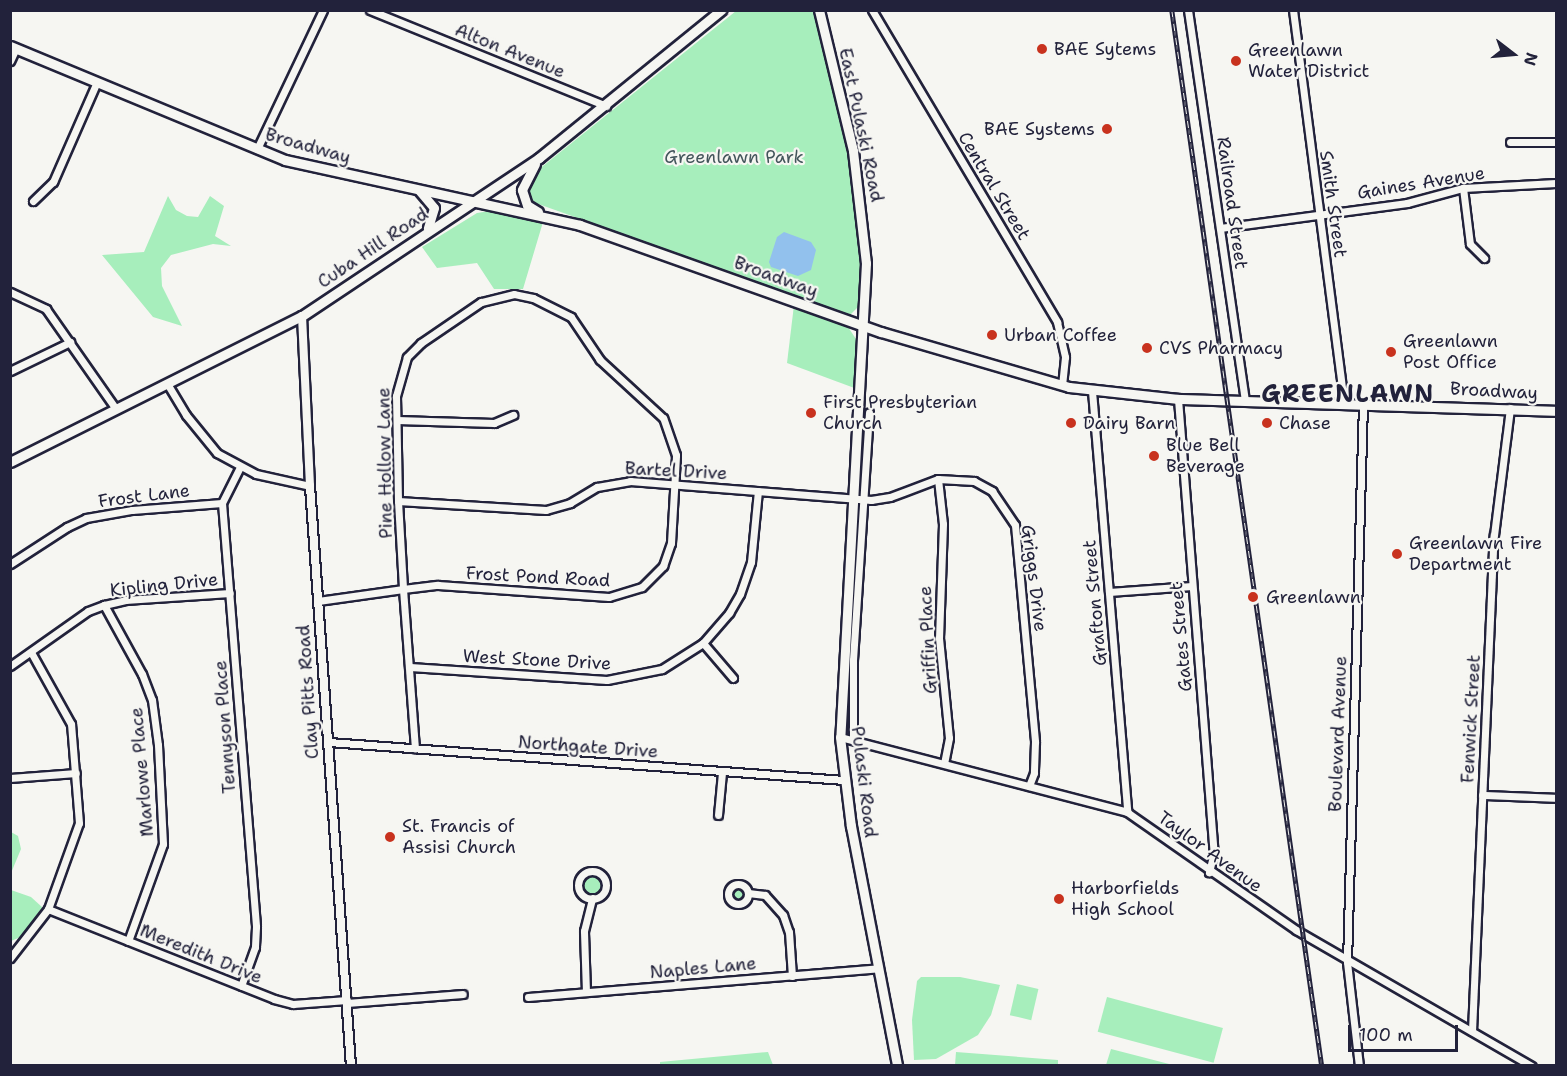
<!DOCTYPE html>
<style>
body{margin:0}
#map{position:relative;width:1567px;height:1076px;overflow:hidden;background:#f6f6f2;font-family:"Shantell Sans",sans-serif}
div>[style]{position:absolute}
[style*='--x']{left:calc(var(--x)*1px);top:calc(var(--y)*1px);width:calc(var(--w)*1px);rotate:calc(var(--a)*1deg)}
.green>*{inset:0;background:#a7eebc;transform-origin:0 0}
.round{border-radius:50%}
.water>*{inset:0;background:#92c1ed}
.roads{filter:drop-shadow(2px 0 #22223b) drop-shadow(-2px 0 #22223b) drop-shadow(0 2px #22223b) drop-shadow(0 -2px #22223b)}
.minor>*{height:7px;margin:-3.5px;padding:0 3.5px;transform-origin:3.5px;border-radius:3.5px;background:#f6f6f2}
.minor>.ring{margin:-3.5px;padding:0;box-sizing:content-box;background:none;border:7px solid #f6f6f2;border-radius:50%}
.tertiary>*{height:8px;margin:-4px;padding:0 4px;transform-origin:4px;border-radius:4px;background:#f6f6f2}
.secondary>*{height:9px;margin:-4.5px;padding:0 4.5px;transform-origin:4.5px;border-radius:4.5px;background:#f6f6f2}
.rail>*{height:4.5px;margin-top:-2.25px;transform-origin:0;background:repeating-linear-gradient(90deg,#f6f6f2 0 7px,#22223b 0 14px);box-sizing:border-box;border-block:2px solid #22223b}
.dots>*{width:16px;height:16px;translate:-50% -50%;box-sizing:border-box;border:3px solid #f6f6f2;border-radius:50%}
span{translate:-50% -50%;white-space:nowrap;text-align:center;line-height:1.15;-webkit-text-stroke:4.5px #f6f6f2;paint-order:stroke}
.poi-label{font-size:18px;color:#22223b}
.left{translate:0 -50%;text-align:left}
.right{translate:-100% -50%;text-align:right}
.street-label{font-size:18px;color:#22223b}
.park-label{font-size:18px;color:#43555b}
.district-label{font-size:24px;color:#22223b;font-weight:700;letter-spacing:1.5px}
.frame{position:absolute;inset:0;border:12px solid #22223b;pointer-events:none}
.north{position:absolute;left:1483px;top:24px;width:60px;height:60px;-webkit-text-stroke:4px #f6f6f2;paint-order:stroke;rotate:106deg;font-size:16px;font-weight:700;line-height:24px;text-align:center;color:#22223b}
.north::after{content:'';display:block;margin:auto;width:21px;height:27px;background:#22223b;clip-path:polygon(50% 0,100% 100%,50% 72%,0 100%)}
.scale{position:absolute;left:1348px;top:1025px;width:110px;height:27px;box-sizing:border-box;border:3px solid #22223b;border-top:0;padding-left:8px;font-size:18px;line-height:21px;white-space:nowrap;color:#22223b;-webkit-text-stroke:4px #f6f6f2;paint-order:stroke}
</style>
<div id="map">
<div class="green">
<div style="clip-path:polygon(736px 11px,813px 11px,847px 149px,860px 238px,860px 305px,850px 315px,527px 200px,524px 185px,528px 178px)"></div>
<div style="clip-path:polygon(168px 196px,176px 210px,187px 216px,198px 217px,210px 196px,224px 206px,215px 236px,231px 246px,213px 244px,171px 255px,161px 268px,162px 286px,182px 326px,153px 317px,102px 255px,144px 252px)"></div>
<div style="clip-path:polygon(490px 211px,543px 222px,523px 289px,494px 289px,477px 263px,437px 268px,422px 247px,477px 213px)"></div>
<div style="clip-path:polygon(794px 305px,846px 324px,860px 345px,857px 389px,787px 363px)"></div>
<div style="clip-path:polygon(11px 832px,18px 836px,21px 849px,11px 873px)"></div>
<div class="round" style="left:581px;top:874px;width:22px;height:22px"></div>
<div class="round" style="left:730px;top:886px;width:16px;height:16px"></div>
<div style="clip-path:polygon(11px 890px,31px 897px,42px 907px,39px 917px,23px 936px,11px 941px)"></div>
<div style="clip-path:polygon(921px 977px,960px 977px,1000px 985px,991px 1015px,978px 1035px,936px 1059px,914px 1060px,912px 1020px,917px 981px)"></div>
<div style="left:1017px;top:984px;width:22px;height:32px;rotate:13deg"></div>
<div style="left:1107px;top:997px;width:120px;height:36px;rotate:15deg"></div>
<div style="clip-path:polygon(1111px 1049px,1173px 1065px,1106px 1065px)"></div>
<div style="clip-path:polygon(768px 1052px,773px 1065px,660px 1065px,660px 1062px)"></div>
<div style="clip-path:polygon(956px 1052px,1058px 1060px,1058px 1065px,955px 1065px)"></div>
</div>
<div class="water">
<div style="clip-path:polygon(784px 232px,811px 242px,816px 250px,811px 270px,798px 276px,771px 267px,769px 262px,777px 237px)"></div>
</div>
<div class="roads">
<div class="minor">
<div style="--x:370;--y:10;--w:255;--a:22.1"></div>
<div style="--x:872;--y:10;--w:363;--a:59.3"></div>
<div style="--x:1057;--y:322;--w:36;--a:77"></div>
<div style="--x:1065;--y:357;--w:28;--a:96"></div>
<div style="--x:1188;--y:10;--w:394;--a:81.7"></div>
<div style="--x:1293;--y:10;--w:395;--a:82.6"></div>
<div style="--x:10;--y:61;--w:14;--a:-65"></div>
<div style="--x:1510;--y:142;--w:46;--a:0"></div>
<div style="--x:257;--y:149;--w:154;--a:-64.6"></div>
<div style="--x:1463;--y:188;--w:56;--a:82.9"></div>
<div style="--x:1470;--y:244;--w:20;--a:45"></div>
<div style="--x:33;--y:201;--w:28;--a:-44"></div>
<div style="--x:53;--y:182;--w:109;--a:-66.3"></div>
<div style="--x:1220;--y:228;--w:189;--a:-7.6"></div>
<div style="--x:1407;--y:203;--w:58;--a:-15"></div>
<div style="--x:1463;--y:188;--w:93;--a:-3.1"></div>
<div style="--x:10;--y:292;--w:40;--a:25"></div>
<div style="--x:46;--y:309;--w:122;--a:55"></div>
<div style="--x:10;--y:371;--w:67;--a:-25.8"></div>
<div style="--x:168;--y:385;--w:35;--a:59"></div>
<div style="--x:186;--y:415;--w:49;--a:50.8"></div>
<div style="--x:217;--y:453;--w:44;--a:28.3"></div>
<div style="--x:256;--y:474;--w:55;--a:12.5"></div>
<div style="--x:1092;--y:391;--w:422;--a:85.2"></div>
<div style="--x:1178;--y:399;--w:454;--a:85.5"></div>
<div style="--x:1214;--y:852;--w:21;--a:104"></div>
<div style="--x:397;--y:420;--w:97;--a:1.8"></div>
<div style="--x:494;--y:423;--w:21;--a:-23"></div>
<div style="--x:240;--y:467;--w:40;--a:116.6"></div>
<div style="--x:222;--y:503;--w:425;--a:85.4"></div>
<div style="--x:256;--y:927;--w:20;--a:93"></div>
<div style="--x:255;--y:947;--w:41;--a:109.7"></div>
<div style="--x:938;--y:479;--w:45;--a:83.7"></div>
<div style="--x:943;--y:524;--w:114;--a:92"></div>
<div style="--x:939;--y:638;--w:100;--a:84.3"></div>
<div style="--x:949;--y:738;--w:26;--a:101"></div>
<div style="--x:398;--y:501;--w:148;--a:3.5"></div>
<div style="--x:546;--y:510;--w:25;--a:-16"></div>
<div style="--x:570;--y:503;--w:31;--a:-31"></div>
<div style="--x:597;--y:487;--w:34;--a:-10"></div>
<div style="--x:630;--y:481;--w:242;--a:4.5"></div>
<div style="--x:871;--y:500;--w:19;--a:-9"></div>
<div style="--x:890;--y:497;--w:51;--a:-20.6"></div>
<div style="--x:938;--y:479;--w:36;--a:3"></div>
<div style="--x:974;--y:481;--w:21;--a:29"></div>
<div style="--x:992;--y:491;--w:41;--a:55.9"></div>
<div style="--x:1015;--y:525;--w:218;--a:84.7"></div>
<div style="--x:1035;--y:742;--w:31;--a:92"></div>
<div style="--x:1034;--y:773;--w:14;--a:111"></div>
<div style="--x:10;--y:564;--w:68;--a:-33"></div>
<div style="--x:67;--y:527;--w:21;--a:-25"></div>
<div style="--x:86;--y:518;--w:47;--a:-9.9"></div>
<div style="--x:132;--y:510;--w:90;--a:-4.4"></div>
<div style="--x:1109;--y:592;--w:83;--a:-4.1"></div>
<div style="--x:318;--y:601;--w:86;--a:-8"></div>
<div style="--x:403;--y:589;--w:35;--a:-7"></div>
<div style="--x:438;--y:585;--w:171;--a:4"></div>
<div style="--x:609;--y:597;--w:34;--a:-17"></div>
<div style="--x:642;--y:587;--w:30;--a:-45"></div>
<div style="--x:663;--y:566;--w:24;--a:-71"></div>
<div style="--x:671;--y:543;--w:88;--a:-86.7"></div>
<div style="--x:676;--y:455;--w:39;--a:-109"></div>
<div style="--x:663;--y:418;--w:86;--a:-137.4"></div>
<div style="--x:600;--y:360;--w:52;--a:-124"></div>
<div style="--x:571;--y:317;--w:42;--a:-153.4"></div>
<div style="--x:533;--y:298;--w:19;--a:-168"></div>
<div style="--x:514;--y:294;--w:34;--a:166"></div>
<div style="--x:481;--y:302;--w:73;--a:145.7"></div>
<div style="--x:421;--y:343;--w:20;--a:135"></div>
<div style="--x:407;--y:357;--w:41;--a:105.8"></div>
<div style="--x:396;--y:396;--w:105;--a:88.9"></div>
<div style="--x:398;--y:501;--w:88;--a:86.7"></div>
<div style="--x:403;--y:589;--w:160;--a:85.7"></div>
<div style="--x:104;--y:605;--w:79;--a:61.2"></div>
<div style="--x:142;--y:674;--w:28;--a:69"></div>
<div style="--x:152;--y:700;--w:45;--a:82.4"></div>
<div style="--x:158;--y:745;--w:99;--a:87.1"></div>
<div style="--x:163;--y:844;--w:103;--a:109.8"></div>
<div style="--x:703;--y:643;--w:46;--a:49.4"></div>
<div style="--x:10;--y:666;--w:95;--a:-35.2"></div>
<div style="--x:88;--y:611;--w:17;--a:-21"></div>
<div style="--x:104;--y:605;--w:22;--a:-13"></div>
<div style="--x:125;--y:600;--w:105;--a:-3.8"></div>
<div style="--x:410;--y:667;--w:197;--a:3.8"></div>
<div style="--x:607;--y:680;--w:56;--a:-11.3"></div>
<div style="--x:662;--y:669;--w:49;--a:-32.4"></div>
<div style="--x:703;--y:643;--w:40;--a:-49"></div>
<div style="--x:729;--y:613;--w:22;--a:-60"></div>
<div style="--x:740;--y:594;--w:34;--a:-71"></div>
<div style="--x:751;--y:562;--w:71;--a:-84.4"></div>
<div style="--x:840;--y:737;--w:297;--a:14.6"></div>
<div style="--x:1127;--y:812;--w:206;--a:34.9"></div>
<div style="--x:1296;--y:930;--w:272;--a:30"></div>
<div style="--x:853;--y:740;--w:80;--a:-90"></div>
<div style="--x:853;--y:660;--w:248;--a:-86.3"></div>
<div style="--x:329;--y:742;--w:516;--a:4.22"></div>
<div style="--x:10;--y:778;--w:66;--a:-4.3"></div>
<div style="--x:1482;--y:795;--w:74;--a:2.3"></div>
<div style="--x:718;--y:815;--w:42;--a:-84.6"></div>
<div class="ring" style="left:578px;top:871px;width:21px;height:21px"></div>
<div class="ring" style="left:728px;top:884px;width:13px;height:13px"></div>
<div style="--x:748;--y:893;--w:17;--a:7"></div>
<div style="--x:765;--y:895;--w:27;--a:48"></div>
<div style="--x:783;--y:915;--w:18;--a:71"></div>
<div style="--x:789;--y:932;--w:44;--a:86.1"></div>
<div style="--x:48;--y:909;--w:243;--a:21.7"></div>
<div style="--x:274;--y:999;--w:20;--a:15"></div>
<div style="--x:293;--y:1004;--w:54;--a:-4.2"></div>
<div style="--x:10;--y:958;--w:62;--a:-52.2"></div>
<div style="--x:48;--y:909;--w:91;--a:-70.2"></div>
<div style="--x:79;--y:823;--w:99;--a:-94.6"></div>
<div style="--x:71;--y:724;--w:82;--a:-119.1"></div>
<div style="--x:586;--y:992;--w:61;--a:-91.9"></div>
<div style="--x:584;--y:931;--w:34;--a:-76"></div>
<div style="--x:528;--y:997;--w:352;--a:-4.7"></div>
<div style="--x:347;--y:1003;--w:116;--a:-4.4"></div>
<div style="--x:1472;--y:1031;--w:496;--a:-87.5"></div>
<div style="--x:1494;--y:535;--w:128;--a:-82.8"></div>
<div style="--x:1359;--y:1066;--w:105;--a:-96.6"></div>
<div style="--x:1347;--y:962;--w:560;--a:-88.36"></div>
</div>
<div class="tertiary">
<div style="--x:302;--y:316;--w:170;--a:87.3"></div>
<div style="--x:310;--y:486;--w:581;--a:85.96"></div>
</div>
<div class="secondary">
<div style="--x:819;--y:10;--w:145;--a:76.4"></div>
<div style="--x:853;--y:151;--w:113;--a:83.4"></div>
<div style="--x:866;--y:263;--w:475;--a:93.1"></div>
<div style="--x:840;--y:737;--w:90;--a:83"></div>
<div style="--x:851;--y:826;--w:244;--a:79.1"></div>
<div style="--x:10;--y:46;--w:298;--a:22.5"></div>
<div style="--x:285;--y:160;--w:302;--a:12.4"></div>
<div style="--x:580;--y:225;--w:319;--a:19.6"></div>
<div style="--x:881;--y:332;--w:196;--a:16.3"></div>
<div style="--x:1069;--y:387;--w:110;--a:6.3"></div>
<div style="--x:1178;--y:399;--w:378;--a:1.8"></div>
<div style="--x:535;--y:164;--w:29;--a:117"></div>
<div style="--x:522;--y:190;--w:16;--a:72"></div>
<div style="--x:527;--y:205;--w:13;--a:32"></div>
<div style="--x:419;--y:190;--w:23;--a:50"></div>
<div style="--x:434;--y:208;--w:21;--a:107"></div>
<div style="--x:10;--y:462;--w:326;--a:-26.6"></div>
<div style="--x:302;--y:316;--w:285;--a:-33.7"></div>
<div style="--x:539;--y:158;--w:235;--a:-39.1"></div>
</div>
</div>
<div class="rail">
<div style="--x:1172;--y:10;--w:1067;--a:81.92"></div>
</div>
<div class="dots">
<div style="left:1042px;top:49px;background:#c8321e"></div>
<div style="left:1236px;top:61px;background:#c8321e"></div>
<div style="left:1107px;top:129px;background:#c8321e"></div>
<div style="left:992px;top:335px;background:#c8321e"></div>
<div style="left:1147px;top:348px;background:#c8321e"></div>
<div style="left:1391px;top:352px;background:#c8321e"></div>
<div style="left:811px;top:413px;background:#c8321e"></div>
<div style="left:1071px;top:423px;background:#c8321e"></div>
<div style="left:1267px;top:423px;background:#c8321e"></div>
<div style="left:1154px;top:456px;background:#c8321e"></div>
<div style="left:1397px;top:554px;background:#c8321e"></div>
<div style="left:1253px;top:597px;background:#c8321e"></div>
<div style="left:390px;top:837px;background:#c8321e"></div>
<div style="left:1059px;top:899px;background:#c8321e"></div>
</div>
<div class="poi-label">
<span class="left" style="left:1054px;top:49px">BAE Sytems</span>
<span class="left" style="left:1248px;top:61px">Greenlawn<br>Water District</span>
<span class="right" style="left:1095px;top:129px">BAE Systems</span>
<span class="left" style="left:1004px;top:335px">Urban Coffee</span>
<span class="left" style="left:1403px;top:352px">Greenlawn<br>Post Office</span>
<span class="left" style="left:1159px;top:348px">CVS Pharmacy</span>
<span class="left" style="left:823px;top:413px">First Presbyterian<br>Church</span>
<span class="left" style="left:1083px;top:423px">Dairy Barn</span>
<span class="left" style="left:1279px;top:423px">Chase</span>
<span class="left" style="left:1166px;top:456px">Blue Bell<br>Beverage</span>
<span class="left" style="left:1409px;top:554px">Greenlawn Fire<br>Department</span>
<span class="left" style="left:1266px;top:597px">Greenlawn</span>
<span class="left" style="left:402px;top:837px">St. Francis of<br>Assisi Church</span>
<span class="left" style="left:1071px;top:899px">Harborfields<br>High School</span>
</div>
<div class="street-label">
<span style="left:510px;top:51px;rotate:22deg">Alton Avenue</span>
<span style="left:861px;top:125px;rotate:78deg">East Pulaski Road</span>
<span style="left:308px;top:146px;rotate:16deg">Broadway</span>
<span style="left:1421px;top:183px;rotate:-9deg">Gaines Avenue</span>
<span style="left:994px;top:186px;rotate:59deg">Central Street</span>
<span style="left:1232px;top:203px;rotate:82deg">Railroad Street</span>
<span style="left:1333px;top:204px;rotate:82deg">Smith Street</span>
<span style="left:373px;top:248px;rotate:-34deg">Cuba Hill Road</span>
<span style="left:776px;top:277px;rotate:20deg">Broadway</span>
<span style="left:1494px;top:391px;rotate:3deg">Broadway</span>
<span style="left:385px;top:463px;rotate:-91deg">Pine Hollow Lane</span>
<span style="left:676px;top:471px;rotate:3deg">Bartel Drive</span>
<span style="left:144px;top:496px;rotate:-7deg">Frost Lane</span>
<span style="left:538px;top:577px;rotate:3deg">Frost Pond Road</span>
<span style="left:1034px;top:578px;rotate:83deg">Griggs Drive</span>
<span style="left:164px;top:585px;rotate:-6deg">Kipling Drive</span>
<span style="left:1095px;top:603px;rotate:-95deg">Grafton Street</span>
<span style="left:1181px;top:637px;rotate:-95deg">Gates Street</span>
<span style="left:928px;top:640px;rotate:-93deg">Griffin Place</span>
<span style="left:537px;top:660px;rotate:3deg">West Stone Drive</span>
<span style="left:308px;top:692px;rotate:-94deg">Clay Pitts Road</span>
<span style="left:1471px;top:719px;rotate:-87deg">Fenwick Street</span>
<span style="left:225px;top:727px;rotate:-94deg">Tennyson Place</span>
<span style="left:1338px;top:734px;rotate:-88deg">Boulevard Avenue</span>
<span style="left:588px;top:747px;rotate:4deg">Northgate Drive</span>
<span style="left:142px;top:772px;rotate:-95deg">Marlowe Place</span>
<span style="left:864px;top:782px;rotate:83deg">Pulaski Road</span>
<span style="left:1210px;top:852px;rotate:36deg">Taylor Avenue</span>
<span style="left:201px;top:954px;rotate:22deg">Meredith Drive</span>
<span style="left:703px;top:968px;rotate:-5deg">Naples Lane</span>
</div>
<div class="park-label">
<span style="left:734px;top:157px">Greenlawn Park</span>
</div>
<div class="district-label">
<span style="left:1348px;top:395px">GREENLAWN</span>
</div>
<div class="frame"></div>
<div class="north">N</div>
<div class="scale">100 m</div>
</div>
